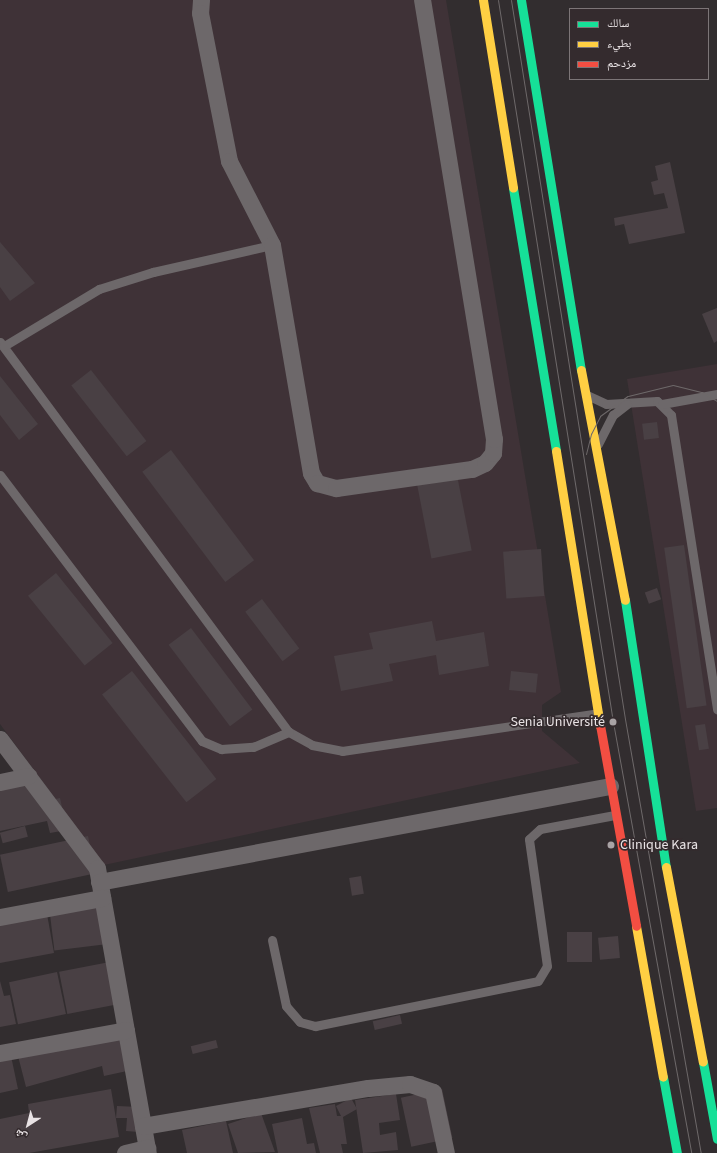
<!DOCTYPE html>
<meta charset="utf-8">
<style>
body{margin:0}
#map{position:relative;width:717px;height:1153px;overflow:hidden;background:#322d2f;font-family:"Source Sans 3","Noto Naskh Arabic",sans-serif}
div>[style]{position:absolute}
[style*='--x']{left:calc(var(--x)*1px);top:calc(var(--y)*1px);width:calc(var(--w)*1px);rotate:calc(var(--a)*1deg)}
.built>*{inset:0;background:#3f3237}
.building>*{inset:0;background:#494044;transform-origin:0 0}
.lane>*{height:9px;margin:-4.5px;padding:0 4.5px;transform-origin:4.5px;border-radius:4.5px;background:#6d686a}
.street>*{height:17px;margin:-8.5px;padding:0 8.5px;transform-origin:8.5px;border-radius:8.5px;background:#6d686a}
.fast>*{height:9px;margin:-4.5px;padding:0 4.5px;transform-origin:4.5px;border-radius:4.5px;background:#16e098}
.slow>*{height:9px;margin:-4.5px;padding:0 4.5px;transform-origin:4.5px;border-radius:4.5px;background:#ffcf43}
.jam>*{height:9px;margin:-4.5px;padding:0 4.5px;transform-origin:4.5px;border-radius:4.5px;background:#f24e42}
.tram>*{height:1px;margin:-0.5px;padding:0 0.5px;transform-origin:0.5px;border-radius:0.5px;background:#6e696a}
.dots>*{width:11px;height:11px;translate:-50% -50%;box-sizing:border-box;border:2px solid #342b2e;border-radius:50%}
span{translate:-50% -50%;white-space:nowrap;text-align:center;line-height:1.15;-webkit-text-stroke:3.5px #342b2e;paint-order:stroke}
.poi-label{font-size:14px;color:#e9e3e5}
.right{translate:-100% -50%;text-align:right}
.left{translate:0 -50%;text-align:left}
.legend{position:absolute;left:569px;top:8px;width:140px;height:72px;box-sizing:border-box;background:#342b2e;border:1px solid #7c7577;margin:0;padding:5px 7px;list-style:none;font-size:12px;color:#e9e3e5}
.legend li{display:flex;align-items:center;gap:8px;height:20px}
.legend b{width:20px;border:1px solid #7c7577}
.north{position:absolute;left:8px;top:1105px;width:40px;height:40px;-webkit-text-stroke:3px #342b2e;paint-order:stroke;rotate:216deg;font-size:11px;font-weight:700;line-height:16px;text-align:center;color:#e9e3e5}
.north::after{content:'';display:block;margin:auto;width:14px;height:18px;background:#e9e3e5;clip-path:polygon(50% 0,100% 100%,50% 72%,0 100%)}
</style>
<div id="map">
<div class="built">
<div style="clip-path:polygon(0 0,446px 0,561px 692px,542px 705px,542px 731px,580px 763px,104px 865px,0 724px)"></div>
<div style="clip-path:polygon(717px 364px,717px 808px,696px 811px,627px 379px)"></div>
</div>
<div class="building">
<div style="clip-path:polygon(670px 162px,685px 233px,629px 244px,624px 224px,615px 226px,614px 218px,668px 208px,664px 193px,654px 195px,651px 182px,658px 180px,655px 166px)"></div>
<div style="clip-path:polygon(0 242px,35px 283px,10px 301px,0 287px)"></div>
<div style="clip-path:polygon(717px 308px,717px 341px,714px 343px,702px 314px)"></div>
<div style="left:91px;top:370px;width:90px;height:25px;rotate:52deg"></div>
<div style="clip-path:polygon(0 376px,38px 424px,19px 440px,0 415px)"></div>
<div style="left:657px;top:422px;width:16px;height:15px;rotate:83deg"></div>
<div style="left:171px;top:450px;width:138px;height:36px;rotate:53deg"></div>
<div style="left:457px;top:475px;width:77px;height:41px;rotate:79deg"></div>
<div style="left:684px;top:545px;width:162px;height:20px;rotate:82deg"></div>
<div style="left:541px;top:549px;width:47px;height:38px;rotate:86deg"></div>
<div style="left:56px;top:573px;width:90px;height:36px;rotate:51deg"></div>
<div style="left:657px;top:588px;width:12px;height:13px;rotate:70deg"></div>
<div style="left:262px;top:599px;width:62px;height:21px;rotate:53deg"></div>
<div style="clip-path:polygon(432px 621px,436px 641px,484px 632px,489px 666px,439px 675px,436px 655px,389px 664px,393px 681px,341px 691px,334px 656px,373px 649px,369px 633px)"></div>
<div style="left:191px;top:628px;width:102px;height:28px;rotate:53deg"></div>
<div style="left:132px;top:671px;width:137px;height:38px;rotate:52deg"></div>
<div style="left:511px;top:671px;width:27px;height:19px;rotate:6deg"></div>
<div style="left:705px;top:724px;width:25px;height:10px;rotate:81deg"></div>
<div style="clip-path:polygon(41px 780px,46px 801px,60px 798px,67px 830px,50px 833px,47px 821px,0 831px,0 788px)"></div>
<div style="left:25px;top:826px;width:11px;height:26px;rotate:75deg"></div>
<div style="left:88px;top:836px;width:38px;height:90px;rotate:78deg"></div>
<div style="left:361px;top:876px;width:18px;height:12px;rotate:81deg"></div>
<div style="left:105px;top:903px;width:41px;height:56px;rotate:83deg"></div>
<div style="clip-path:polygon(47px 914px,54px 953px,0 963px,0 922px)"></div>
<div style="left:567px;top:932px;width:25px;height:30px"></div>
<div style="left:618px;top:936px;width:22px;height:20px;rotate:85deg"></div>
<div style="left:120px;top:960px;width:43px;height:62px;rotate:79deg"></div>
<div style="left:57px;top:972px;width:43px;height:49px;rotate:78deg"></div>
<div style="clip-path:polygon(0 981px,4px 996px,10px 995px,16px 1024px,0 1027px)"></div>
<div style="left:400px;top:1015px;width:9px;height:28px;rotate:77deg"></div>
<div style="clip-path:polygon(132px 1030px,141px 1068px,104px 1076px,102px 1066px,26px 1087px,18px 1056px)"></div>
<div style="left:216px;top:1040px;width:8px;height:26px;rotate:76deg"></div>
<div style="clip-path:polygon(11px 1056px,18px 1089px,0 1093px,0 1058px)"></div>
<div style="clip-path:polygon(111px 1089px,119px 1137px,29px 1153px,0 1153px,0 1119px,29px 1113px,28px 1104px)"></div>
<div style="left:442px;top:1089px;width:50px;height:42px;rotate:78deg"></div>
<div style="clip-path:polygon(396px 1094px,400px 1120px,379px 1123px,380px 1135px,396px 1132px,398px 1150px,363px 1153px,355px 1100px)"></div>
<div style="clip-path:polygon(351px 1098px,357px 1109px,343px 1117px,347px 1144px,341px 1144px,343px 1153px,320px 1153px,309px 1108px,335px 1104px,337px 1116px,341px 1116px,336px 1106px)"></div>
<div style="clip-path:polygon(117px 1106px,139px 1107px,139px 1132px,126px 1131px,127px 1118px,116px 1118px)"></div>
<div style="clip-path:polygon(261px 1113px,275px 1152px,238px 1153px,228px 1124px)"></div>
<div style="clip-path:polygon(302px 1118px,307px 1144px,314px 1143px,316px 1153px,278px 1153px,272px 1124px)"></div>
<div style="clip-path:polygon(226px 1121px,233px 1153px,187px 1153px,182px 1130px)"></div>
</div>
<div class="lane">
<div style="--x:0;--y:342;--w:485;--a:53.5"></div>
<div style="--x:289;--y:732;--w:26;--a:29"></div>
<div style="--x:312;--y:745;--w:31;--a:11"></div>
<div style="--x:342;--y:751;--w:259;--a:-8.4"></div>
<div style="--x:4;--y:346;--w:111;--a:-31"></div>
<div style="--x:99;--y:289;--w:57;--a:-17.5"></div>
<div style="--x:153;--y:272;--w:122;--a:-12.8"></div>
<div style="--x:587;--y:395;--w:21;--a:25"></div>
<div style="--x:606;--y:404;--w:51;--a:-3.4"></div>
<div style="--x:657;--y:401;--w:20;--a:45"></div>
<div style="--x:671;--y:415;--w:298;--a:81.1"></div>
<div style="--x:662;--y:404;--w:56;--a:-10.3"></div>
<div style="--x:598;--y:444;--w:33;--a:-63"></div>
<div style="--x:613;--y:415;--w:18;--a:-38"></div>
<div style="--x:0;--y:475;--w:334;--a:52.8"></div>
<div style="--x:202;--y:741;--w:21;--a:23"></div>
<div style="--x:221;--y:749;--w:32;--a:-4"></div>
<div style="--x:253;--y:747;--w:39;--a:-23"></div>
<div style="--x:272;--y:940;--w:67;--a:78"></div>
<div style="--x:286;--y:1006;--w:21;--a:49"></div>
<div style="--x:300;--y:1022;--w:16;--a:15"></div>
<div style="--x:315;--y:1026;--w:227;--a:-11.4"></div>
<div style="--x:538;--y:981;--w:17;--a:-59"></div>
<div style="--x:547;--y:966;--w:128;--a:-98.1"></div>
<div style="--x:529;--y:839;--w:15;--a:-42"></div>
<div style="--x:540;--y:829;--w:76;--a:-10.6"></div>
</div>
<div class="street">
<div style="--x:201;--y:0;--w:13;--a:94"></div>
<div style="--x:200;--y:13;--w:151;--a:78.9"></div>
<div style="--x:229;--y:161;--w:94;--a:62.9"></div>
<div style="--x:272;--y:245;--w:231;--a:80.3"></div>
<div style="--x:311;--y:473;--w:12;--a:59"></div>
<div style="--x:317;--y:483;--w:20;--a:15"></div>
<div style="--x:336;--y:488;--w:137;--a:-8"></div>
<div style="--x:472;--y:469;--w:14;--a:-25"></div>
<div style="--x:485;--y:463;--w:13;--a:-51"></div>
<div style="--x:493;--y:453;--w:14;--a:-86"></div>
<div style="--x:494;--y:439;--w:445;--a:-99.3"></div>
<div style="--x:0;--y:739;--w:161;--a:53.1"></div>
<div style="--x:97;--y:868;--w:290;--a:79.9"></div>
<div style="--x:0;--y:782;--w:29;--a:-12"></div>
<div style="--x:99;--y:882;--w:520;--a:-10.64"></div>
<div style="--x:0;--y:917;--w:104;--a:-10.6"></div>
<div style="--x:0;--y:1053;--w:128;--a:-10.3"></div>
<div style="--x:143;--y:1126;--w:228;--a:-9.6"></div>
<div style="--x:368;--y:1088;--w:42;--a:-5.4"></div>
<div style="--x:410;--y:1084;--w:24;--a:19"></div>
<div style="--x:433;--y:1092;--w:62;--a:78"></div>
<div style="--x:125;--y:1153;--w:23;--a:-13"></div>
</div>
<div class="fast">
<div style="--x:521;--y:0;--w:375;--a:80.8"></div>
<div style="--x:513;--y:188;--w:266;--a:80.7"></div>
<div style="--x:625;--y:600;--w:270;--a:81.3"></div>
<div style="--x:703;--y:1062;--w:78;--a:79.7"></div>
<div style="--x:663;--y:1077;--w:77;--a:79.6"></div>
</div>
<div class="slow">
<div style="--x:483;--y:0;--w:190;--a:80.9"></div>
<div style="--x:581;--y:370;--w:234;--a:79.2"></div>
<div style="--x:556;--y:451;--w:278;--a:80.9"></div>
<div style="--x:666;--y:867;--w:198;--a:79.3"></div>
<div style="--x:636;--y:926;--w:153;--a:79.9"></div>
</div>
<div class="jam">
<div style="--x:600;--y:725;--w:204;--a:79.8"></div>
</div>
<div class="tram">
<div style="--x:498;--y:0;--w:731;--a:80.95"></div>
<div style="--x:613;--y:722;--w:438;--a:79.7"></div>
<div style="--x:511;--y:0;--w:728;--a:80.99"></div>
<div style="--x:625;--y:719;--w:441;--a:80.1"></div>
<div style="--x:586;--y:454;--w:21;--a:-76"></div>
<div style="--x:591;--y:434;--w:20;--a:-63"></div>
<div style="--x:600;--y:416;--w:34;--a:-36"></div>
<div style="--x:628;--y:396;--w:46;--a:-13.7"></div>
<div style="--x:673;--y:385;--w:30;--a:14"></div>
<div style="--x:702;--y:392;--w:17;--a:31"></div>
</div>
<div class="dots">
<div style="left:613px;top:722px;background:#a9a3a5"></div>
<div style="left:611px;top:845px;background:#a9a3a5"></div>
</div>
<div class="poi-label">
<span class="right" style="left:605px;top:722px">Senia Université</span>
<span class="left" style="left:620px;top:845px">Clinique Kara</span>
</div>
<ul class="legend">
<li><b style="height:5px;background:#16e098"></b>سالك</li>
<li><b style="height:5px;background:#ffcf43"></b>بطيء</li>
<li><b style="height:5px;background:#f24e42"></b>مزدحم</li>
</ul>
<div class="north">ش</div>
</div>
